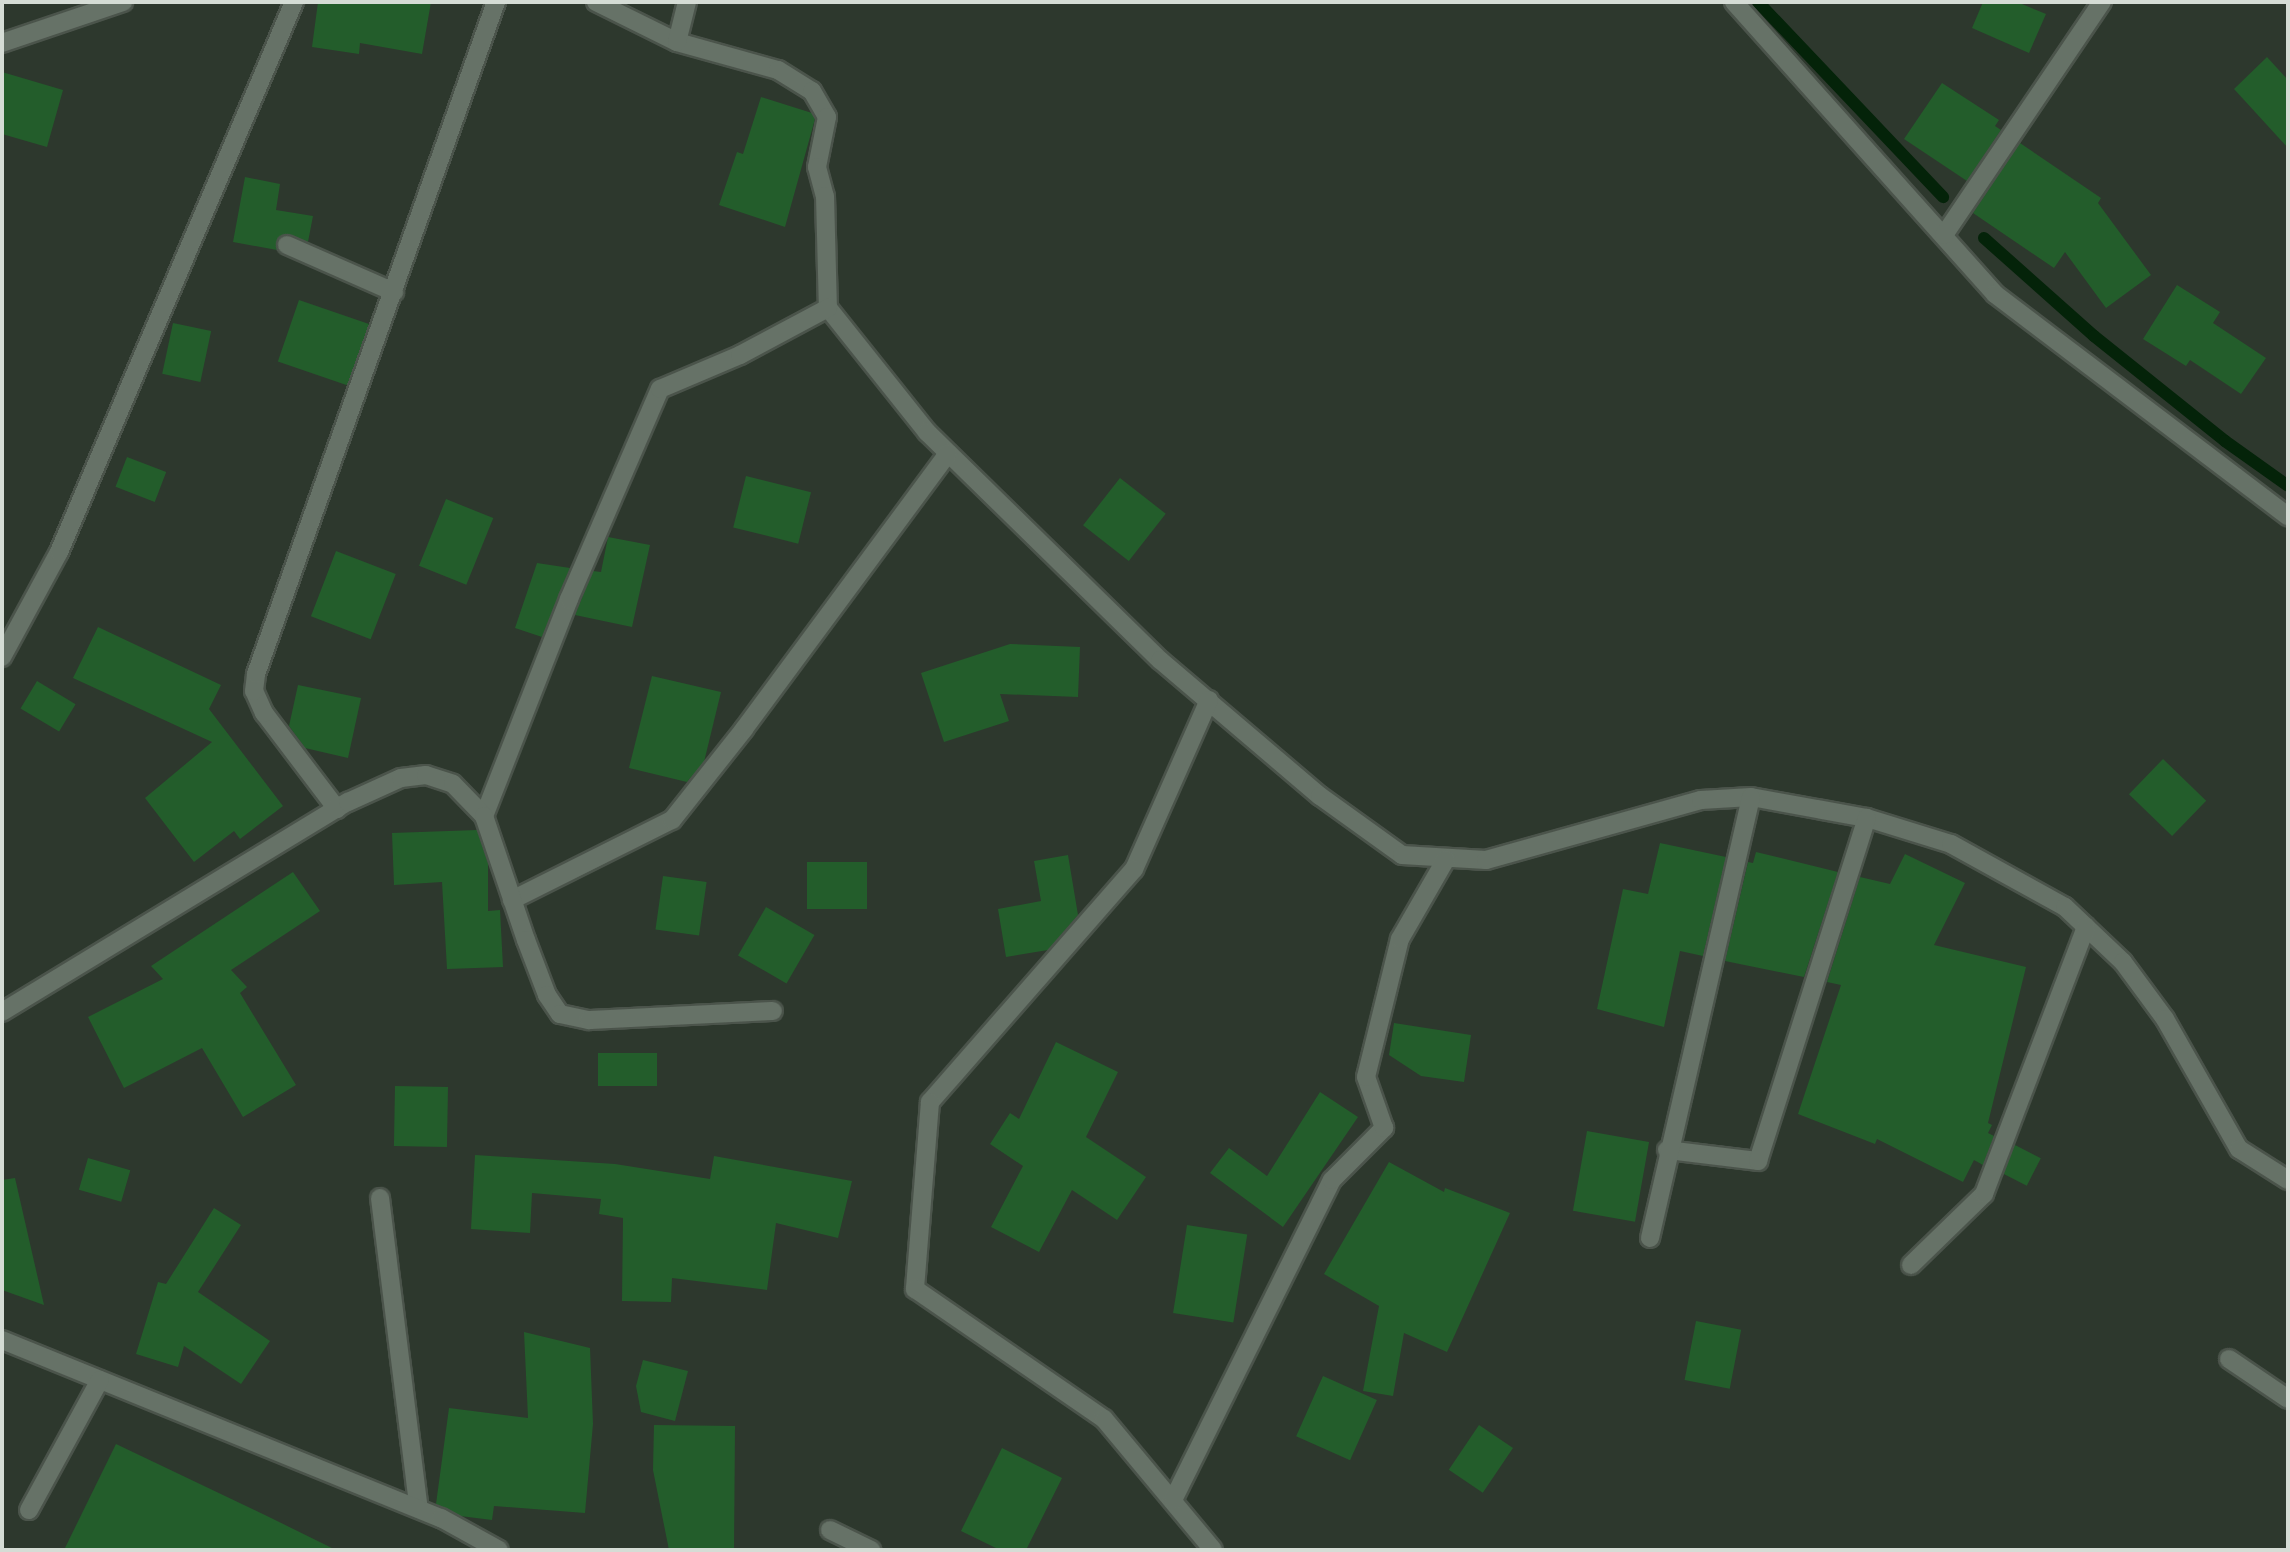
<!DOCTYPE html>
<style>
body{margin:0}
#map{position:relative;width:2290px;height:1552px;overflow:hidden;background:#2d382d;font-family:"Titillium Web",sans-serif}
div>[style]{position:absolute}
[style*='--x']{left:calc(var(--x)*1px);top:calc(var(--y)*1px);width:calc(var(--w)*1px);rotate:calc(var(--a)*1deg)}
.stream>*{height:12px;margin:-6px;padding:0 6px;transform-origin:6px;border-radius:6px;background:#042309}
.building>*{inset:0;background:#235d2b;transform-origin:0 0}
.roads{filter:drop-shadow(2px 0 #4b544b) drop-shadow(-2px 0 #4b544b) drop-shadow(0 2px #4b544b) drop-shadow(0 -2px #4b544b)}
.minor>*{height:18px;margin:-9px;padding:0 9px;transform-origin:9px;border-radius:9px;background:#667267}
span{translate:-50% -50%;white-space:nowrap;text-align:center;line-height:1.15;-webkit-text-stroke:5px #191d19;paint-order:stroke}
.frame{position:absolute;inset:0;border:4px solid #d5dcd5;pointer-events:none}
</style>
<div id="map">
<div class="stream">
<div style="--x:1758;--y:2;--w:269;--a:46.5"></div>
<div style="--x:1984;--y:238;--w:147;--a:41.7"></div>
<div style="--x:2094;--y:336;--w:168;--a:38.7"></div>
<div style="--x:2225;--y:441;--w:77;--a:35.5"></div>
</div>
<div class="building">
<div style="clip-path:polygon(318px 2px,431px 2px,422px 54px,360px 43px,359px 54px,312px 47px)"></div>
<div style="clip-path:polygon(1983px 2px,2017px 2px,2046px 14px,2029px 53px,1972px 28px)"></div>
<div style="clip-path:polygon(2267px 57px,2288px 80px,2288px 148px,2234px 89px)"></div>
<div style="clip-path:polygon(2px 72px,63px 90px,47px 147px,2px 134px)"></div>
<div style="clip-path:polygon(1942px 83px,1999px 120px,1995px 126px,2001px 130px,1967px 181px,1904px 139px)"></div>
<div style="clip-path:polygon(761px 97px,812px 113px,815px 119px,785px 227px,719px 205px,737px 152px,743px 154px)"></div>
<div style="clip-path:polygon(2020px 143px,2101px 198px,2098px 203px,2151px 275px,2106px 308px,2065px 252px,2054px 268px,1973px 213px)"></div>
<div style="clip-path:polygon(245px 177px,280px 184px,276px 210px,313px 216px,308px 242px,286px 234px,277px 240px,277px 250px,233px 242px)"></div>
<div style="clip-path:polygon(2177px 285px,2220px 312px,2213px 323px,2266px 358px,2241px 394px,2190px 360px,2186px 366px,2143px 339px)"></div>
<div style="left:299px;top:300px;width:74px;height:65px;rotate:19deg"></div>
<div style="left:173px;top:323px;width:39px;height:52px;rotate:12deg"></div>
<div style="left:127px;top:457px;width:42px;height:32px;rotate:21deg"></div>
<div style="left:746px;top:476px;width:67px;height:53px;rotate:14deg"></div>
<div style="left:1120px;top:478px;width:58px;height:60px;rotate:38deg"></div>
<div style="left:446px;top:499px;width:51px;height:72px;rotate:22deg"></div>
<div style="clip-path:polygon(608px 537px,650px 545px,632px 627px,575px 615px,593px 571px,601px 572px)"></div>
<div style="left:336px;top:551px;width:64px;height:70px;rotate:21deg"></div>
<div style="clip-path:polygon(537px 563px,570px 568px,542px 637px,515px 628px)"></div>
<div style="clip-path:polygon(98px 627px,221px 685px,209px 709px,283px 806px,240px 839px,234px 831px,194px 862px,145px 798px,212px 742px,73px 678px)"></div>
<div style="clip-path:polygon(1010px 644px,1080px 647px,1078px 697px,1000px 694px,1009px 721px,944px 742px,921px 673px)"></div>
<div style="clip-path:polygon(652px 676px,721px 692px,704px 762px,687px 782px,629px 768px)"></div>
<div style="left:37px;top:681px;width:45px;height:32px;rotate:31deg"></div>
<div style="clip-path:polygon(298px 685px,361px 698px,348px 758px,305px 748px,289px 726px)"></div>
<div style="left:2163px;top:759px;width:60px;height:49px;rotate:44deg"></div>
<div style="clip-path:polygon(477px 830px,488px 863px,488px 911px,500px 910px,503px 967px,447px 969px,442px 882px,394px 885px,392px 833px)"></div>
<div style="clip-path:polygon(1660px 843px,1726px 857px,1703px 956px,1680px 951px,1664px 1027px,1597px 1009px,1623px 889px,1648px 894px)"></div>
<div style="clip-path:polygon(1756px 852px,1838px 872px,1804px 977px,1725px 961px,1748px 862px,1753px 863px)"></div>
<div style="clip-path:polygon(1905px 854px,1965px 883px,1934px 945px,2026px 967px,1988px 1123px,1992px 1125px,1988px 1133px,1994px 1136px,1983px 1165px,1974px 1160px,1963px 1182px,1877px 1139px,1875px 1144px,1798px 1114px,1841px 985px,1827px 982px,1860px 877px,1890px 884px)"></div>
<div style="clip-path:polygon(1068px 855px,1078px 915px,1048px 950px,1006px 957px,998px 909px,1041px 901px,1034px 861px)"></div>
<div style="left:807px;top:862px;width:60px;height:47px"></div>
<div style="clip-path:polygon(293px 872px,320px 911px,231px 970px,247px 987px,240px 993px,296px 1085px,243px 1117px,202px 1048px,124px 1088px,88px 1017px,163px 979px,151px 966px)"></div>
<div style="left:663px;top:876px;width:44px;height:54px;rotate:8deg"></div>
<div style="left:766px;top:907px;width:56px;height:56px;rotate:30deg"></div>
<div style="clip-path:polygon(1394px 1023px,1471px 1035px,1464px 1082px,1421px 1076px,1389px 1055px)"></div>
<div style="clip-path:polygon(1056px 1042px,1118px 1072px,1086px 1137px,1146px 1177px,1117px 1220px,1072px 1190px,1039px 1252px,991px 1227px,1023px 1166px,990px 1144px,1010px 1113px,1019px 1119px)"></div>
<div style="left:598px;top:1053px;width:59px;height:33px"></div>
<div style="left:395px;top:1086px;width:53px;height:60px;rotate:1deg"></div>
<div style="clip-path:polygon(1320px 1092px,1358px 1117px,1283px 1227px,1210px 1173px,1229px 1148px,1267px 1176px)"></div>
<div style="left:1587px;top:1131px;width:63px;height:81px;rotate:10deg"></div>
<div style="left:2015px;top:1145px;width:29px;height:31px;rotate:27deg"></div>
<div style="clip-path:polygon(475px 1155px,615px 1164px,710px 1179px,714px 1156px,852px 1181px,838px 1238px,776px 1223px,767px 1290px,672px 1278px,671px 1302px,622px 1301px,623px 1218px,599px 1214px,601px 1199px,532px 1193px,530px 1233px,471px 1229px)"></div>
<div style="left:88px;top:1158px;width:44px;height:33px;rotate:16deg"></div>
<div style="clip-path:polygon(1389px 1162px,1444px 1192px,1445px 1188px,1510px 1213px,1447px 1352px,1404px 1333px,1393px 1396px,1363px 1391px,1379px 1306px,1324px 1274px)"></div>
<div style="clip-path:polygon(15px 1178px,44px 1305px,2px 1290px,2px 1180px)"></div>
<div style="clip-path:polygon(214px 1208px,241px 1225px,198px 1292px,270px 1341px,241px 1384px,184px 1346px,178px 1367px,136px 1354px,158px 1282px,166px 1284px)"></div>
<div style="left:1187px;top:1225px;width:61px;height:89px;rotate:9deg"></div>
<div style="left:1696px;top:1321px;width:46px;height:60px;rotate:11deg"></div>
<div style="clip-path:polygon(524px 1332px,590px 1348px,593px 1424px,585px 1513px,494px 1506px,492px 1520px,460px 1516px,436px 1504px,449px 1408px,528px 1418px)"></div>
<div style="clip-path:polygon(643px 1360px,688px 1371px,675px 1421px,641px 1412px,636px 1386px)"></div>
<div style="left:1323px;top:1376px;width:59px;height:66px;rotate:24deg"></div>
<div style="clip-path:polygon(654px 1425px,735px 1426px,734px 1550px,669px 1550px,653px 1470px)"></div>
<div style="left:1479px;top:1425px;width:41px;height:54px;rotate:34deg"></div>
<div style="clip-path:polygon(116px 1444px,269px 1517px,336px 1550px,64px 1550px)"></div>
<div style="clip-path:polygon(1002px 1448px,1062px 1478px,1026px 1550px,1000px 1550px,961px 1531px)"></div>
</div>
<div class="roads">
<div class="minor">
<div style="--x:596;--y:2;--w:90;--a:26.3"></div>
<div style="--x:677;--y:42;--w:105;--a:15.5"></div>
<div style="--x:778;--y:70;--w:40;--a:32"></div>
<div style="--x:812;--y:91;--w:30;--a:60"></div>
<div style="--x:827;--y:117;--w:51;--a:101.3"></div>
<div style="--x:817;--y:167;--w:30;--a:75"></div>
<div style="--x:825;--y:196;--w:112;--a:88.5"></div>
<div style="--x:828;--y:308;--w:159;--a:51.4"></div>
<div style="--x:927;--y:432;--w:326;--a:44.4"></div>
<div style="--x:1160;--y:660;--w:210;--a:40.4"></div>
<div style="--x:1320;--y:796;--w:101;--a:35.7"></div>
<div style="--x:1402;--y:855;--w:84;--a:3.4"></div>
<div style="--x:1486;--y:860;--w:223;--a:-15.6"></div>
<div style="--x:1701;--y:800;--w:50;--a:-3.4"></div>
<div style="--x:1751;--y:797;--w:118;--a:10.3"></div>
<div style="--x:1867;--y:818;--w:88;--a:17.2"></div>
<div style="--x:1951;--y:844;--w:130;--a:28.9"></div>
<div style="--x:2065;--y:907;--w:80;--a:43.5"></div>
<div style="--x:2123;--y:962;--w:71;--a:53.6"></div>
<div style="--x:2165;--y:1019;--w:150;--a:60.4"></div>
<div style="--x:2239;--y:1149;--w:58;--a:32.3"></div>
<div style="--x:1734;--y:2;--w:392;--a:48.2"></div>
<div style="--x:1995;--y:294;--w:368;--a:37.2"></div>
<div style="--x:677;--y:42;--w:41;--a:-76"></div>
<div style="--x:2;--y:43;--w:128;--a:-18.7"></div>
<div style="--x:1944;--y:235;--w:282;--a:-55.9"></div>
<div style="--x:287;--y:245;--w:117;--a:23.7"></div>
<div style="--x:2;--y:657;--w:119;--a:-61.5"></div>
<div style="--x:59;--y:552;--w:598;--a:-66.86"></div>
<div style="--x:1209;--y:700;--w:185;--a:113.9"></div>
<div style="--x:1134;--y:869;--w:310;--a:131.2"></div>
<div style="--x:930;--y:1102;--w:188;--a:94.6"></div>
<div style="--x:915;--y:1289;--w:229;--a:34.5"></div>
<div style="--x:1104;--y:1419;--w:170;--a:50.2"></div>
<div style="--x:337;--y:809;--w:121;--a:-127.2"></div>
<div style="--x:264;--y:713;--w:24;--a:-114"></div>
<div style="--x:254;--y:691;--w:17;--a:-83"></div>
<div style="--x:256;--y:674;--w:714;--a:-70.35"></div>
<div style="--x:484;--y:816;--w:233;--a:-68.6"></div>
<div style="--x:569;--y:599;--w:229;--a:-66.6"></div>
<div style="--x:660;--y:389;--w:87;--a:-23"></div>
<div style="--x:740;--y:355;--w:100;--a:-28.1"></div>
<div style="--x:512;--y:900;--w:179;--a:-26.6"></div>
<div style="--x:672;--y:820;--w:116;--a:-51.6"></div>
<div style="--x:744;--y:729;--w:343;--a:-53.5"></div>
<div style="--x:2;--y:1012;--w:405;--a:-31.3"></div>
<div style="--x:348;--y:802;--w:58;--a:-24.4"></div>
<div style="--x:401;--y:778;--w:25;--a:-7"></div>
<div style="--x:426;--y:775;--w:28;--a:18"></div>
<div style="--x:453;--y:784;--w:45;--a:45.9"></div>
<div style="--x:484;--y:816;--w:131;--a:71.3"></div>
<div style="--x:526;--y:940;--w:59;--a:69.1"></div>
<div style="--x:547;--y:995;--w:23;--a:56"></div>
<div style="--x:560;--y:1014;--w:30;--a:12"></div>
<div style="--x:589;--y:1020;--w:184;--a:-2.8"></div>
<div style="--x:1667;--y:1150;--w:92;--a:6.9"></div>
<div style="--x:1758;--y:1161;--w:360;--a:-72.4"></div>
<div style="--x:380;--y:1198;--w:313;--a:82.9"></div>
<div style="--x:1650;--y:1238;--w:452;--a:-77.1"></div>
<div style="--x:1911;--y:1265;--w:102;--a:-44.2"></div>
<div style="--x:1984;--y:1194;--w:286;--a:-69.1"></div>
<div style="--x:2;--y:1340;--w:474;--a:22.1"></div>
<div style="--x:441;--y:1518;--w:66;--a:28.9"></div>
<div style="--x:2229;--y:1359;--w:71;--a:34.1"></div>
<div style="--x:1173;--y:1500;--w:357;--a:-63.6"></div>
<div style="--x:1332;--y:1180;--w:74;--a:-45"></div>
<div style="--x:1384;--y:1128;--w:54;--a:-109.4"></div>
<div style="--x:1366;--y:1077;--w:142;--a:-76.2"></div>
<div style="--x:1400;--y:939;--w:92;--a:-60.1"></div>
<div style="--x:29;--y:1510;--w:148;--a:-61.4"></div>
<div style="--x:830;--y:1530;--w:46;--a:26"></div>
</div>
</div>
<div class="frame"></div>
</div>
